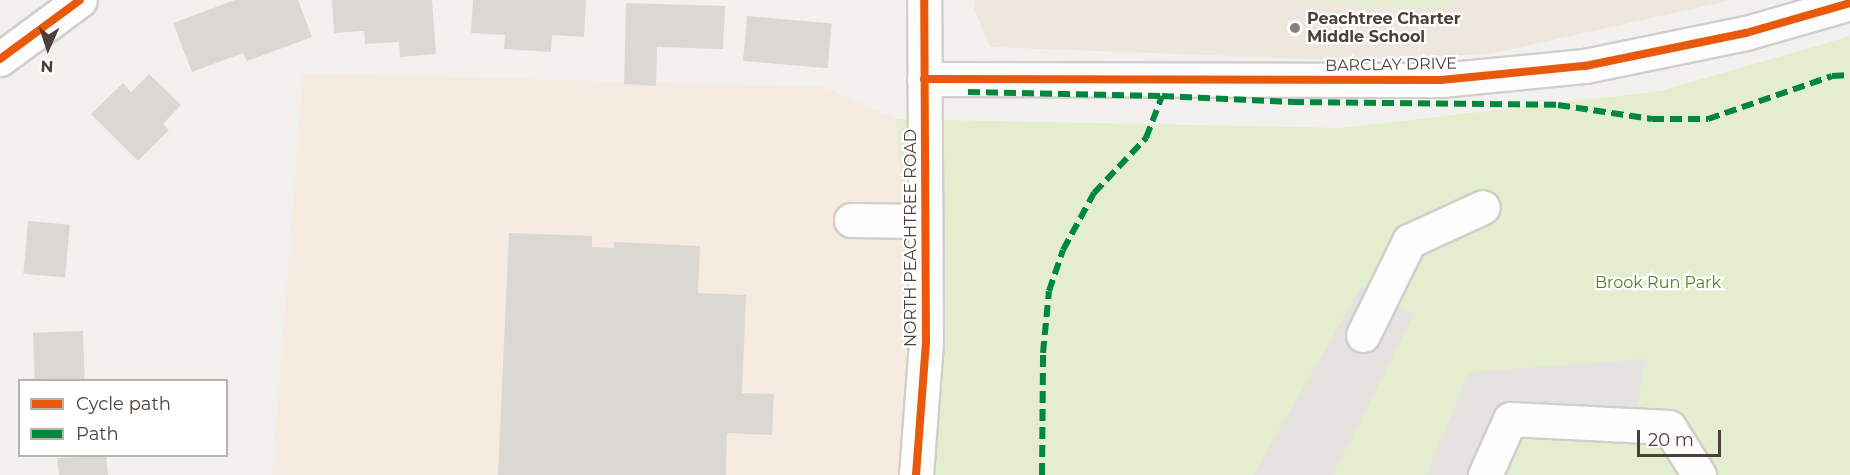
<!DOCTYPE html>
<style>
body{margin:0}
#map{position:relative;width:1850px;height:475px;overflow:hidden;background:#f3f1ee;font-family:Montserrat,sans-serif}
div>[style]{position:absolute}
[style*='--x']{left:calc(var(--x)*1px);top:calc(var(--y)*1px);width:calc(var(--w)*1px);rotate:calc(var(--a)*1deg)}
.commercial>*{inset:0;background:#f6ebe1}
.education>*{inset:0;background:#eee7dd}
.green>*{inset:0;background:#e4eece}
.parking>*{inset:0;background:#e5e2df}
.building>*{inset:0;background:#dbd8d4;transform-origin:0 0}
.roads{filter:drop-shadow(2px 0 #d1cfcb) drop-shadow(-2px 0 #d1cfcb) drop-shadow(0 2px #d1cfcb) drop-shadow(0 -2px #d1cfcb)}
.minor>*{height:33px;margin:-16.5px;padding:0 16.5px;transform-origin:16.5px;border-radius:16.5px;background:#fdfdfc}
.quiet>*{height:6px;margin-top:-3px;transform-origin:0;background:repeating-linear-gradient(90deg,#00873e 0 12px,transparent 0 18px)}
.cycleway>*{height:8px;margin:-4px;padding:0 4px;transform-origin:4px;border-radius:4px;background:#e8590c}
.dots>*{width:16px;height:16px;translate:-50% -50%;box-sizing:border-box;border:3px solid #fff;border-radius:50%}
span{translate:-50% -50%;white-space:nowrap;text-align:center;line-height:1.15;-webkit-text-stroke:4.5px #fff;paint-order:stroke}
.poi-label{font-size:16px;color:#4b4138;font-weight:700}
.left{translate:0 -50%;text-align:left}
.street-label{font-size:16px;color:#4b4138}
.park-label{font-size:16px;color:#538028}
.legend{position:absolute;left:18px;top:379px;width:210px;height:78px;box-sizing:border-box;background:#fff;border:2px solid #b7b3af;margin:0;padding:8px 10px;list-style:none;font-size:18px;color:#4b4138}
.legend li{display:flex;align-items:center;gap:12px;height:30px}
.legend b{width:30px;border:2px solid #b7b3af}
.north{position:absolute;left:18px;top:18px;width:60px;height:60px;-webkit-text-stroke:4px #fff;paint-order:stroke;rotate:183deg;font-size:16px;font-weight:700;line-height:24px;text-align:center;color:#4b4138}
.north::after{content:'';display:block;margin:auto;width:21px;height:27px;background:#4b4138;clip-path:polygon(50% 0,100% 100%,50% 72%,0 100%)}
.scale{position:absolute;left:1637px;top:430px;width:84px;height:27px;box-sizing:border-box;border:3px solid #4b4138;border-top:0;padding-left:8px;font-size:18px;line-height:21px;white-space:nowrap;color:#4b4138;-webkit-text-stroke:4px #fff;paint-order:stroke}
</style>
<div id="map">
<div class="commercial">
<div style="clip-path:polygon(303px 73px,824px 87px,896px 119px,929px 155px,924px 475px,272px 475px)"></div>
</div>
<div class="education">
<div style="clip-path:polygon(975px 0,1733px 0,1490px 54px,1340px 60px,990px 47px,974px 9px)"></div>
</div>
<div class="green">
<div style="clip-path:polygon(1291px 0,1454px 0,1441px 9px)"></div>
<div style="clip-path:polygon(1850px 36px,1850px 475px,922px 475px,925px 466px,896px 119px,1341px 128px,1661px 91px)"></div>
</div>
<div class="parking">
<div style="clip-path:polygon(1361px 287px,1414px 314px,1333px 475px,1253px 475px)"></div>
<div style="clip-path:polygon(1645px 359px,1635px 425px,1515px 430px,1493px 475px,1426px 475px,1470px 372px)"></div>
</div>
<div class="building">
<div style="clip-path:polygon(235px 0,298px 0,312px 37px,247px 61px,243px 53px,192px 72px,173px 23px)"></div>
<div style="clip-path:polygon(332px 0,432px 0,436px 54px,400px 57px,399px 42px,365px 44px,364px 31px,334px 33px)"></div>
<div style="clip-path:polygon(473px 0,586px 0,584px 37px,552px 35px,551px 52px,504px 49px,505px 35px,471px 33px)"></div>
<div style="clip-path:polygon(626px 3px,725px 6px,723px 49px,657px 47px,656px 86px,624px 84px)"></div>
<div style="left:747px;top:16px;width:85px;height:45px;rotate:5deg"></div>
<div style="clip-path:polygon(149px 74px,181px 105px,163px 124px,169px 130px,138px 161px,91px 114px,123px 83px,131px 92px)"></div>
<div style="left:28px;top:221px;width:42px;height:53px;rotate:5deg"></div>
<div style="clip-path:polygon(509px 233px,592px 236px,592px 247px,614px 248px,614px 242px,700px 246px,698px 293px,746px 295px,742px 393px,774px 394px,772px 435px,727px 433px,726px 475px,498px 475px)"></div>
<div style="left:83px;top:331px;width:49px;height:50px;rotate:88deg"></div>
<div style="clip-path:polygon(106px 456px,108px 475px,59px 475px,57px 458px)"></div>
</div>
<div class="roads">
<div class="minor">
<div style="--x:0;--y:59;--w:99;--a:-36.4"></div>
<div style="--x:924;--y:79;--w:517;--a:0.11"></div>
<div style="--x:1441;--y:80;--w:145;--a:-5.6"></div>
<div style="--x:1585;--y:66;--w:164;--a:-11.6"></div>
<div style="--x:1746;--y:33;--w:108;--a:-16.1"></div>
<div style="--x:851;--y:220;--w:74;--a:0.8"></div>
<div style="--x:1363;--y:335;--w:105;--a:-63.9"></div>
<div style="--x:1409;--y:241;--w:81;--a:-24.7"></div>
<div style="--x:916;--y:475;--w:133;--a:-85.7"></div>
<div style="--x:926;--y:342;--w:342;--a:-90.3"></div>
<div style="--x:1485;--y:475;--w:61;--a:-65.9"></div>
<div style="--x:1510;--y:419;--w:159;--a:2.9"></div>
<div style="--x:1669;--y:427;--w:57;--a:58"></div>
</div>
</div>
<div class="quiet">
<div style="--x:968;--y:92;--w:194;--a:1.2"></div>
<div style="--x:1042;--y:475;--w:122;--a:-89.5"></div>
<div style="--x:1043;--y:353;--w:62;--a:-84.5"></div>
<div style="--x:1049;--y:291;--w:43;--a:-71.1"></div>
<div style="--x:1063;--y:250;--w:65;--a:-61.5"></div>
<div style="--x:1094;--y:193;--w:76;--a:-46.6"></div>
<div style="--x:1146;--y:138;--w:45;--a:-69.1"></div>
<div style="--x:1162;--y:96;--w:130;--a:2.6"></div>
<div style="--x:1292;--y:102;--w:266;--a:0.6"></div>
<div style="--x:1558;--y:105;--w:95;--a:8.5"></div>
<div style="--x:1652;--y:119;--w:56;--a:0"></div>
<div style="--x:1708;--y:119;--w:131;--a:-19.1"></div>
<div style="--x:1832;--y:76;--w:18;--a:-3"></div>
</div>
<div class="cycleway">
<div style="--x:0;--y:59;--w:99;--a:-36.4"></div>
<div style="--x:924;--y:79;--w:517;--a:0.11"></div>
<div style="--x:1441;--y:80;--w:145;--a:-5.6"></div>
<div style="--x:1585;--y:66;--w:164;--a:-11.6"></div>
<div style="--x:1746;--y:33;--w:108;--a:-16.1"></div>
<div style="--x:916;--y:475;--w:133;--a:-85.7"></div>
<div style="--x:926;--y:342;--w:342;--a:-90.3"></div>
</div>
<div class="dots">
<div style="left:1295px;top:28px;background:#867f78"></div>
</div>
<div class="poi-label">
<span class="left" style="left:1307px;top:28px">Peachtree Charter<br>Middle School</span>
</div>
<div class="street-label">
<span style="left:1391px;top:65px;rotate:-1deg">BARCLAY DRIVE</span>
<span style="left:911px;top:238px;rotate:-90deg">NORTH PEACHTREE ROAD</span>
</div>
<div class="park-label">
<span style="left:1658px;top:283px">Brook Run Park</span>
</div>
<ul class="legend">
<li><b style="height:8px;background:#e8590c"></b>Cycle path</li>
<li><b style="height:8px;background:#00873e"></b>Path</li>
</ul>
<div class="north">N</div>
<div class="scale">20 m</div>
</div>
